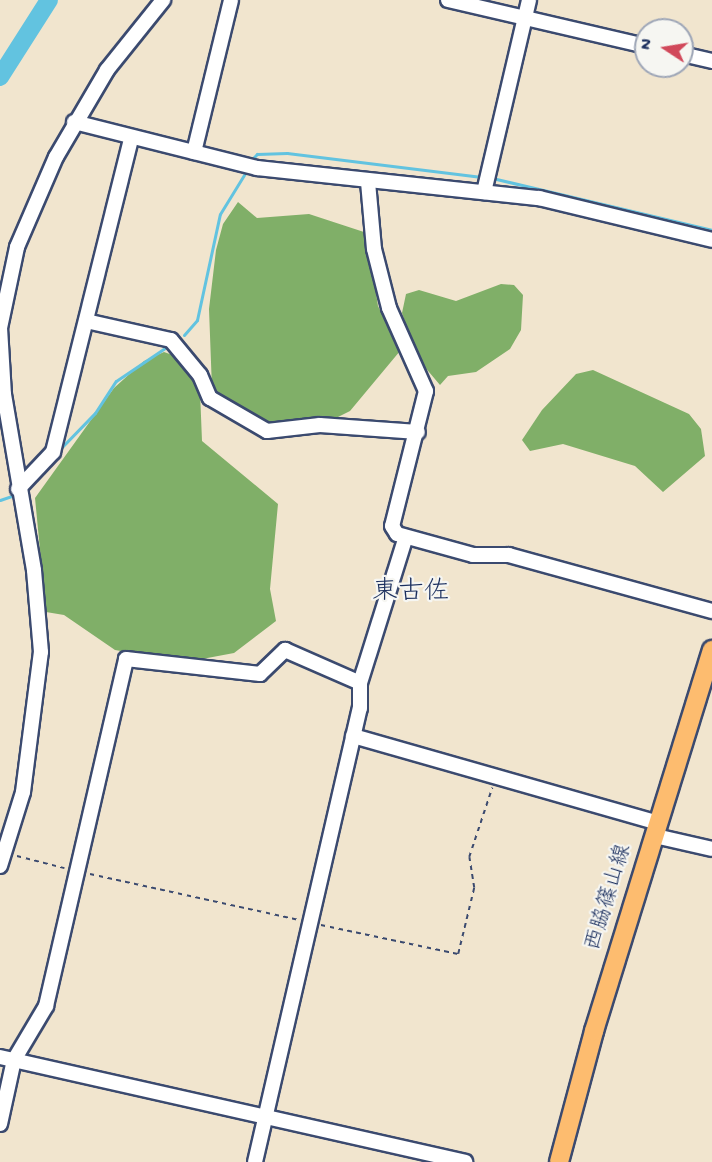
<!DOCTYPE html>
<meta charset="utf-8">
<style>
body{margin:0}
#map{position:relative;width:712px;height:1162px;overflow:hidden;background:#f1e5ce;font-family:"Gochi Hand","Klee One",sans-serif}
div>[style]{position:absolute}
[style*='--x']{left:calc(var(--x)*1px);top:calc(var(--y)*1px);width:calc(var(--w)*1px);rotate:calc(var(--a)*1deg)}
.forest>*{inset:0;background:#80af68}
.stream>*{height:3px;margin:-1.5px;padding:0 1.5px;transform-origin:1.5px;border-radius:1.5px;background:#62c3e0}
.river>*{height:18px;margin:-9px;padding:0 9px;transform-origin:9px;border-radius:9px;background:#62c3e0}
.path>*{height:1.5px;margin-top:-0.75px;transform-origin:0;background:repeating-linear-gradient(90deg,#3b4a6f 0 4.5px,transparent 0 9px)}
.roads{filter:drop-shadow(2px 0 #3b4a6f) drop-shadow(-2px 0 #3b4a6f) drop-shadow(0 2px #3b4a6f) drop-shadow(0 -2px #3b4a6f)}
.minor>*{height:14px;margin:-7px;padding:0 7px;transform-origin:7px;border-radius:7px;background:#fff}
.major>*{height:18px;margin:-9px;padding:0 9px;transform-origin:9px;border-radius:9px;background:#fdbc6f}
span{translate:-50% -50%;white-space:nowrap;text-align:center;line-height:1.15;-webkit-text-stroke:4.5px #f6f6f2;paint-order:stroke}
.street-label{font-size:22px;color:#1b2f5e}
.quarter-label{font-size:26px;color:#1b2f5e}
.north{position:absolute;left:634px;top:18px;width:60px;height:60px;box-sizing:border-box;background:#f6f6f2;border:2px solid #9ea6b7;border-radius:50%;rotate:282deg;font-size:16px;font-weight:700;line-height:24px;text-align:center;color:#1b2f5e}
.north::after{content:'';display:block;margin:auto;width:21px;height:27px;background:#d1495b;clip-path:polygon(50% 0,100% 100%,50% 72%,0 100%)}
</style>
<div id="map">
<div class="forest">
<div style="clip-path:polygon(238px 202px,257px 218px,309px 214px,367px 233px,378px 306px,400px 351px,350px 411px,332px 420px,278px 426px,234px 406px,212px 389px,209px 309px,216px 250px,223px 224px)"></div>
<div style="clip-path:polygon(501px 284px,514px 285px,523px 295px,521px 330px,510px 349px,476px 372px,448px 376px,440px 385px,418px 359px,402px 313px,406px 294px,419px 290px,456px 301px)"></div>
<div style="clip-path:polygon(164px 352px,184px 359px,200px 391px,202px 441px,278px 504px,270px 589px,276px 621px,234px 653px,186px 662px,115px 650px,64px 615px,46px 612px,35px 498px,114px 388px,144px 361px)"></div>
<div style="clip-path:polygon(593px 370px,689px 414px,701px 429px,705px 456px,663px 492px,635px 466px,563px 444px,530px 451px,522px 440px,542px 410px,576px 374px)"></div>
</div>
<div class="stream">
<div style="--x:250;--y:161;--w:10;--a:-45"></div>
<div style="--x:257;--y:154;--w:30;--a:-2"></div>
<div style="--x:287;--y:153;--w:196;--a:7"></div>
<div style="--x:492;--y:178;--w:226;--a:13.3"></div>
<div style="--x:184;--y:335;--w:20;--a:-49"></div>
<div style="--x:197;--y:320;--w:108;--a:-77.8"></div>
<div style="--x:220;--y:214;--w:52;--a:-58.5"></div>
<div style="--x:60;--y:449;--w:50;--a:-45.8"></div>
<div style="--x:95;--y:413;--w:38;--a:-57"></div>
<div style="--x:116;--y:381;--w:59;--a:-34"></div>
<div style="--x:26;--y:490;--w:25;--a:-48"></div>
<div style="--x:0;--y:500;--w:18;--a:-19"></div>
</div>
<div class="river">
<div style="--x:0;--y:77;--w:91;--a:-57.5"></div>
</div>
<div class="path">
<div style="--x:17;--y:856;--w:49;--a:14.3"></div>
<div style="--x:90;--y:874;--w:214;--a:12.4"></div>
<div style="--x:321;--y:925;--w:140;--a:12"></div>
<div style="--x:458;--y:954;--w:68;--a:-76.4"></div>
<div style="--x:474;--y:888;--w:31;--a:-99"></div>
<div style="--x:469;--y:857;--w:73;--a:-71.6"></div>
</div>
<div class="roads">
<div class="minor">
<div style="--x:448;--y:0;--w:203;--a:13.1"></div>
<div style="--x:682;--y:54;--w:31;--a:13"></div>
<div style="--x:74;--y:122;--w:189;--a:14.1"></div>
<div style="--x:257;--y:168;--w:284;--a:6.1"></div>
<div style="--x:539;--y:198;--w:178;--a:13.6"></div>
<div style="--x:194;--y:152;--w:156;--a:-76.3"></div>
<div style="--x:368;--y:182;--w:67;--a:84.9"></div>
<div style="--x:374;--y:249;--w:61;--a:75.7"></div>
<div style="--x:389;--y:308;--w:91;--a:66"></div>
<div style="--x:426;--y:391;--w:139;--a:104.1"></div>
<div style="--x:392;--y:526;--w:9;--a:58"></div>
<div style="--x:397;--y:534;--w:79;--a:15.4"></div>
<div style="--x:473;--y:555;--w:36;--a:0"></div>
<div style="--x:509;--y:555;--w:211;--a:15.4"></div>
<div style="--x:484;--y:192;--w:197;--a:-76.8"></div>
<div style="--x:86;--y:321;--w:87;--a:12.6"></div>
<div style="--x:171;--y:340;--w:45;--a:50.4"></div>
<div style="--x:200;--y:375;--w:25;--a:67"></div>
<div style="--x:210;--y:398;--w:66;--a:30.1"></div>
<div style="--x:267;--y:431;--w:53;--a:-6.5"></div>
<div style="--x:320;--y:425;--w:98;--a:4.1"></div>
<div style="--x:18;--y:489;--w:51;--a:-46.6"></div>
<div style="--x:53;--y:452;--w:323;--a:-76"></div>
<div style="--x:353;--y:736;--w:318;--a:15.9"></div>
<div style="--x:655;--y:836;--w:58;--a:12.8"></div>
<div style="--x:0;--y:866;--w:77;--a:-72.7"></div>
<div style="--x:23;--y:792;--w:141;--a:-82.7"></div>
<div style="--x:41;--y:652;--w:82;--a:-94.9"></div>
<div style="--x:34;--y:570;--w:178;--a:-99.7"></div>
<div style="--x:4;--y:395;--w:67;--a:-93.4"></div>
<div style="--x:0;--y:328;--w:83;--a:-78.1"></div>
<div style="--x:17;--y:247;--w:98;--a:-66.6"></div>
<div style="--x:56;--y:157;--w:101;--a:-59.6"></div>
<div style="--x:107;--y:70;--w:90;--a:-51.3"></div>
<div style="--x:0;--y:1057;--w:477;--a:12.7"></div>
<div style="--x:0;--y:1124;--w:66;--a:-77.7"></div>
<div style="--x:14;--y:1060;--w:63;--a:-59.3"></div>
<div style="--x:46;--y:1006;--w:356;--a:-77"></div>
<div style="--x:126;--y:659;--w:135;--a:6.4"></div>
<div style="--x:260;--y:674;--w:35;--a:-44"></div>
<div style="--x:285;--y:650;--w:82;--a:23.7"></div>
<div style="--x:255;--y:1162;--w:466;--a:-77"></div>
<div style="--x:360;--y:708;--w:25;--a:-90"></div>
<div style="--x:360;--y:683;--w:151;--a:-72.6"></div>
</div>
<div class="major">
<div style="--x:559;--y:1162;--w:136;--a:-75"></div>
<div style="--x:594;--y:1031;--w:399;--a:-72.8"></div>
</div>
</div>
<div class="street-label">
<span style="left:610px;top:898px;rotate:-73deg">西脇篠山線</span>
</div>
<div class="quarter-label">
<span style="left:411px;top:594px">東古佐</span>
</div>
<div class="north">N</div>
</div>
